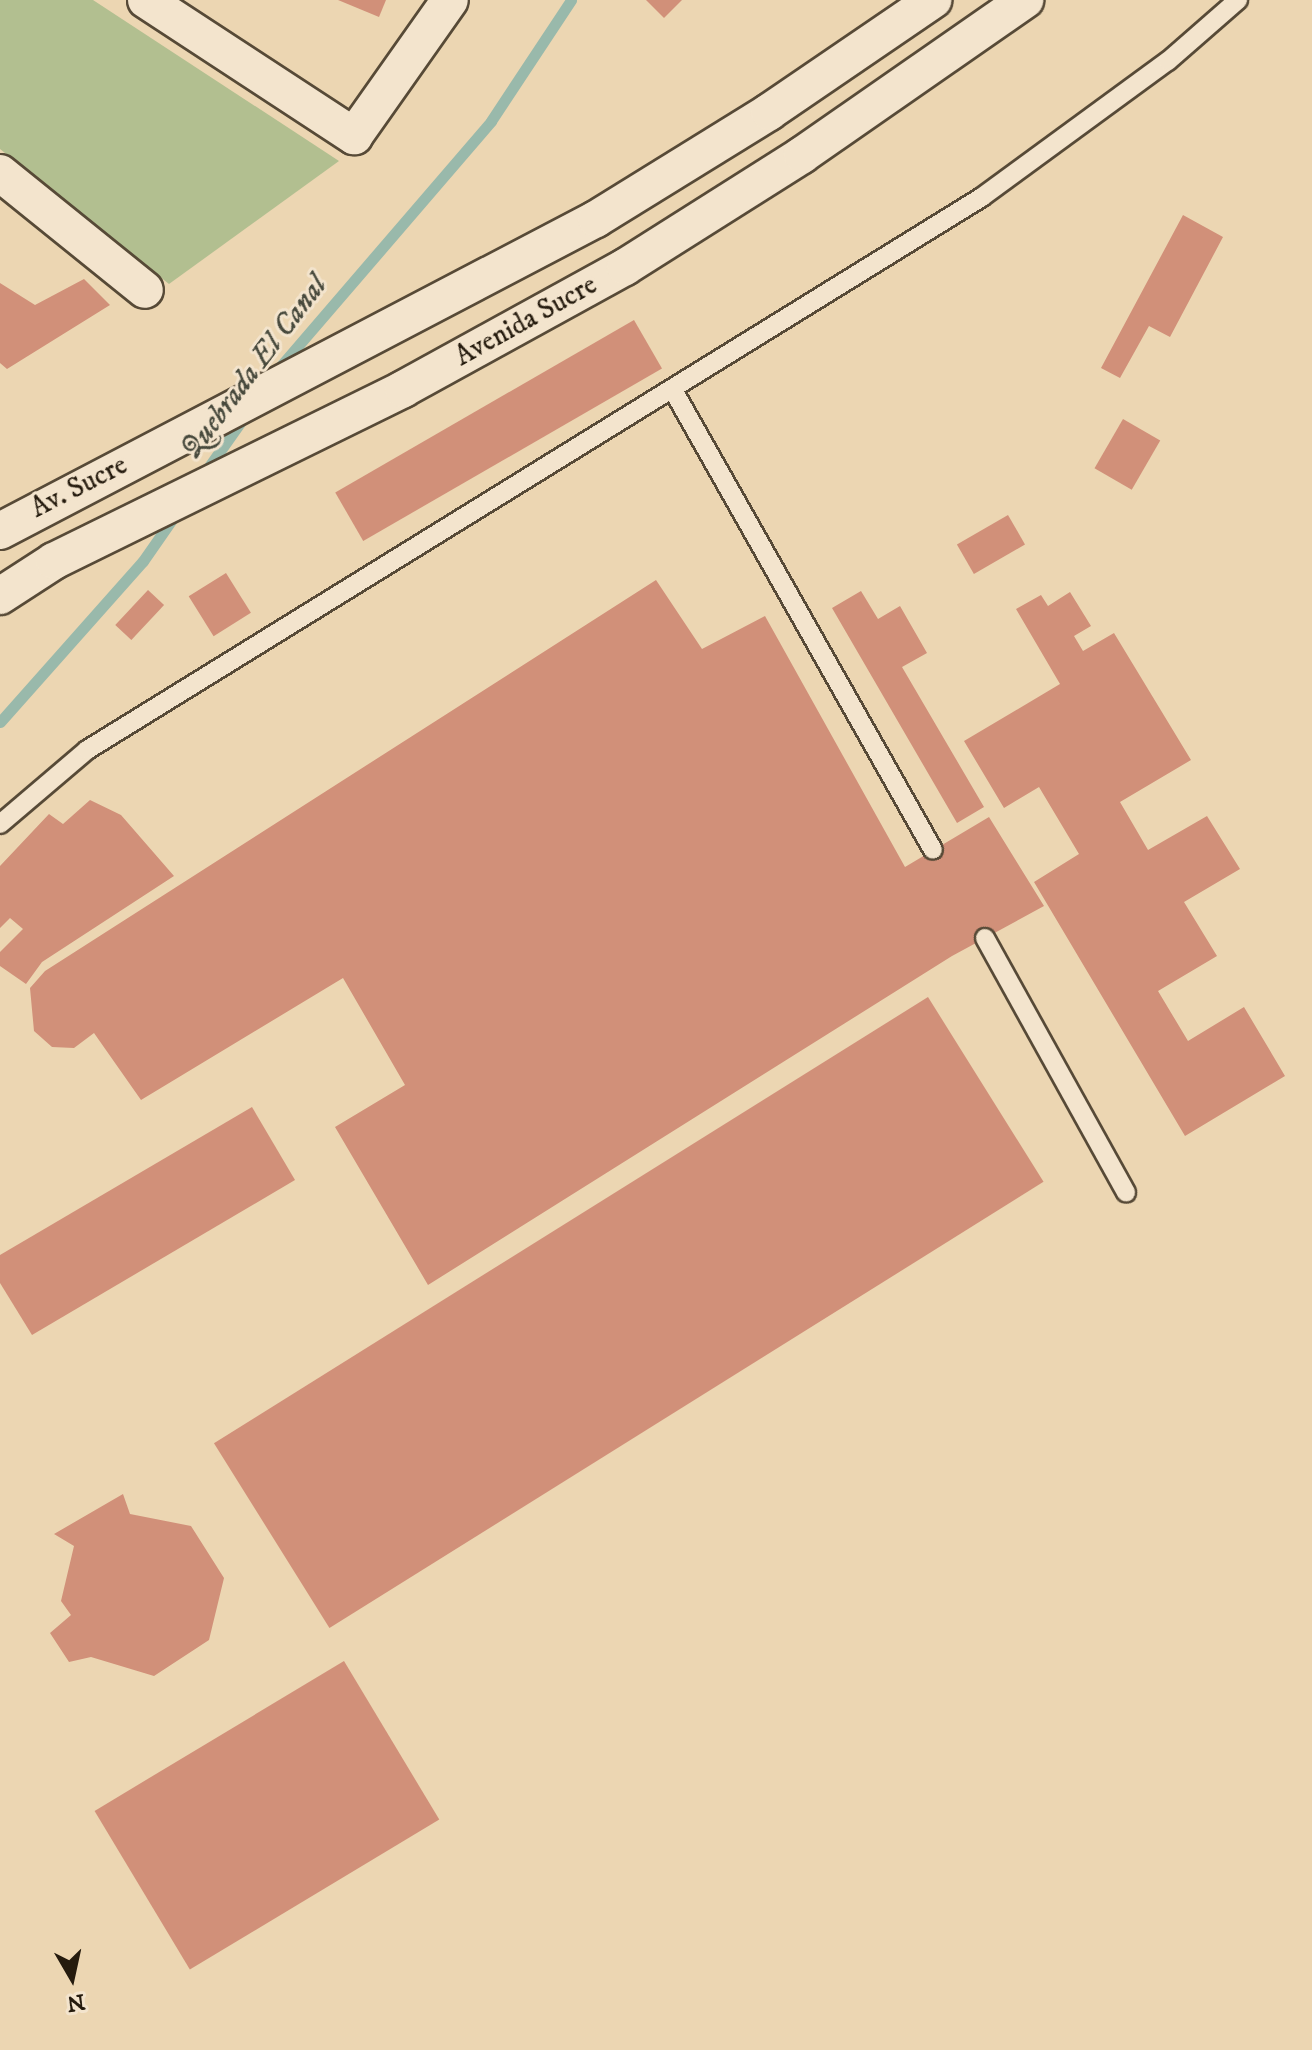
<!DOCTYPE html>
<style>
body{margin:0}
#map{position:relative;width:1312px;height:2050px;overflow:hidden;background:#ecd6b2;font-family:"IM FELL DW Pica",serif}
div>[style]{position:absolute}
[style*='--x']{left:calc(var(--x)*1px);top:calc(var(--y)*1px);width:calc(var(--w)*1px);rotate:calc(var(--a)*1deg)}
.green>*{inset:0;background:#b2bf90}
.stream>*{height:11px;margin:-5.5px;padding:0 5.5px;transform-origin:5.5px;border-radius:5.5px;background:#99b9ab}
.building>*{inset:0;background:#d19079;transform-origin:0 0}
.roads{filter:drop-shadow(2px 0 #574a37) drop-shadow(-2px 0 #574a37) drop-shadow(0 2px #574a37) drop-shadow(0 -2px #574a37)}
.lane>*{height:18px;margin:-9px;padding:0 9px;transform-origin:9px;border-radius:9px;background:#f3e4cd}
.street>*{height:36px;margin:-18px;padding:0 18px;transform-origin:18px;border-radius:18px;background:#f3e4cd}
span{translate:-50% -50%;white-space:nowrap;text-align:center;line-height:1.15;-webkit-text-stroke:6px #f3e4cd;paint-order:stroke}
.street-label{font-size:28px;color:#251b0e}
.water-label{font-size:30px;color:#484a3d;font-style:italic}
.north{position:absolute;left:32px;top:1938px;width:80px;height:80px;-webkit-text-stroke:6px #f3e4cd;paint-order:stroke;rotate:171deg;font-size:22px;font-weight:700;line-height:32px;text-align:center;color:#251b0e}
.north::after{content:'';display:block;margin:auto;width:28px;height:36px;background:#251b0e;clip-path:polygon(50% 0,100% 100%,50% 72%,0 100%)}
</style>
<div id="map">
<div class="green">
<div style="clip-path:polygon(0 0,93px 0,339px 161px,169px 284px,0 149px)"></div>
</div>
<div class="stream">
<div style="--x:272;--y:376;--w:336;--a:-49.3"></div>
<div style="--x:491;--y:121;--w:145;--a:-56.5"></div>
<div style="--x:203;--y:475;--w:71;--a:-54.7"></div>
<div style="--x:0;--y:722;--w:215;--a:-48.4"></div>
<div style="--x:143;--y:561;--w:56;--a:-55.2"></div>
</div>
<div class="building">
<div style="clip-path:polygon(338px 0,386px 0,379px 17px)"></div>
<div style="clip-path:polygon(646px 0,682px 0,664px 18px)"></div>
<div style="clip-path:polygon(1183px 215px,1223px 237px,1170px 337px,1149px 326px,1120px 378px,1101px 368px)"></div>
<div style="clip-path:polygon(84px 279px,110px 305px,7px 369px,0 363px,0 283px,35px 305px)"></div>
<div style="left:634px;top:320px;width:56px;height:345px;rotate:60deg"></div>
<div style="left:1123px;top:419px;width:43px;height:57px;rotate:30deg"></div>
<div style="left:1008px;top:515px;width:34px;height:59px;rotate:60deg"></div>
<div style="left:226px;top:573px;width:47px;height:44px;rotate:58deg"></div>
<div style="clip-path:polygon(656px 580px,702px 649px,765px 616px,905px 867px,989px 817px,1044px 906px,952px 956px,428px 1285px,335px 1127px,405px 1085px,343px 978px,141px 1100px,94px 1033px,74px 1048px,52px 1047px,34px 1031px,30px 988px,45px 971px)"></div>
<div style="left:148px;top:590px;width:22px;height:48px;rotate:43deg"></div>
<div style="clip-path:polygon(861px 591px,878px 619px,900px 606px,927px 653px,902px 667px,984px 807px,957px 823px,832px 608px)"></div>
<div style="clip-path:polygon(1070px 592px,1091px 626px,1074px 636px,1083px 651px,1114px 633px,1191px 760px,1120px 802px,1148px 850px,1207px 816px,1240px 869px,1184px 902px,1217px 956px,1158px 991px,1188px 1041px,1244px 1007px,1285px 1076px,1185px 1136px,1034px 882px,1079px 854px,1039px 787px,1004px 808px,964px 741px,1060px 684px,1016px 609px,1041px 595px,1048px 606px)"></div>
<div style="clip-path:polygon(90px 800px,121px 815px,174px 876px,42px 962px,26px 984px,0 966px,0 952px,23px 929px,10px 918px,0 928px,0 866px,49px 814px,63px 824px)"></div>
<div style="left:928px;top:997px;width:218px;height:842px;rotate:58deg"></div>
<div style="clip-path:polygon(252px 1107px,295px 1180px,32px 1335px,0 1283px,0 1255px)"></div>
<div style="clip-path:polygon(123px 1494px,130px 1514px,191px 1526px,224px 1578px,209px 1640px,154px 1676px,91px 1657px,69px 1662px,50px 1633px,71px 1615px,61px 1601px,74px 1546px,54px 1534px)"></div>
<div style="left:344px;top:1661px;width:185px;height:291px;rotate:59deg"></div>
</div>
<div class="roads">
<div class="lane">
<div style="--x:673;--y:390;--w:528;--a:60.52"></div>
<div style="--x:0;--y:824;--w:114;--a:-40.4"></div>
<div style="--x:87;--y:750;--w:1052;--a:-31.71"></div>
<div style="--x:982;--y:197;--w:230;--a:-36.2"></div>
<div style="--x:1168;--y:61;--w:93;--a:-41.1"></div>
<div style="--x:985;--y:938;--w:291;--a:61"></div>
</div>
<div class="street">
<div style="--x:146;--y:0;--w:249;--a:33.2"></div>
<div style="--x:354;--y:136;--w:166;--a:-54.8"></div>
<div style="--x:0;--y:173;--w:186;--a:38.9"></div>
<div style="--x:0;--y:531;--w:673;--a:-27.63"></div>
<div style="--x:596;--y:219;--w:203;--a:-31.7"></div>
<div style="--x:769;--y:112;--w:199;--a:-34.3"></div>
<div style="--x:0;--y:596;--w:64;--a:-32.9"></div>
<div style="--x:54;--y:561;--w:389;--a:-26.2"></div>
<div style="--x:403;--y:389;--w:253;--a:-28.8"></div>
<div style="--x:625;--y:267;--w:209;--a:-32.3"></div>
<div style="--x:802;--y:155;--w:272;--a:-34.8"></div>
</div>
</div>
<div class="street-label">
<span style="left:526px;top:321px;rotate:-29deg">Avenida Sucre</span>
<span style="left:79px;top:487px;rotate:-27deg">Av. Sucre</span>
</div>
<div class="water-label">
<span style="left:255px;top:368px;rotate:-53deg">Quebrada El Canal</span>
</div>
<div class="north">N</div>
</div>
